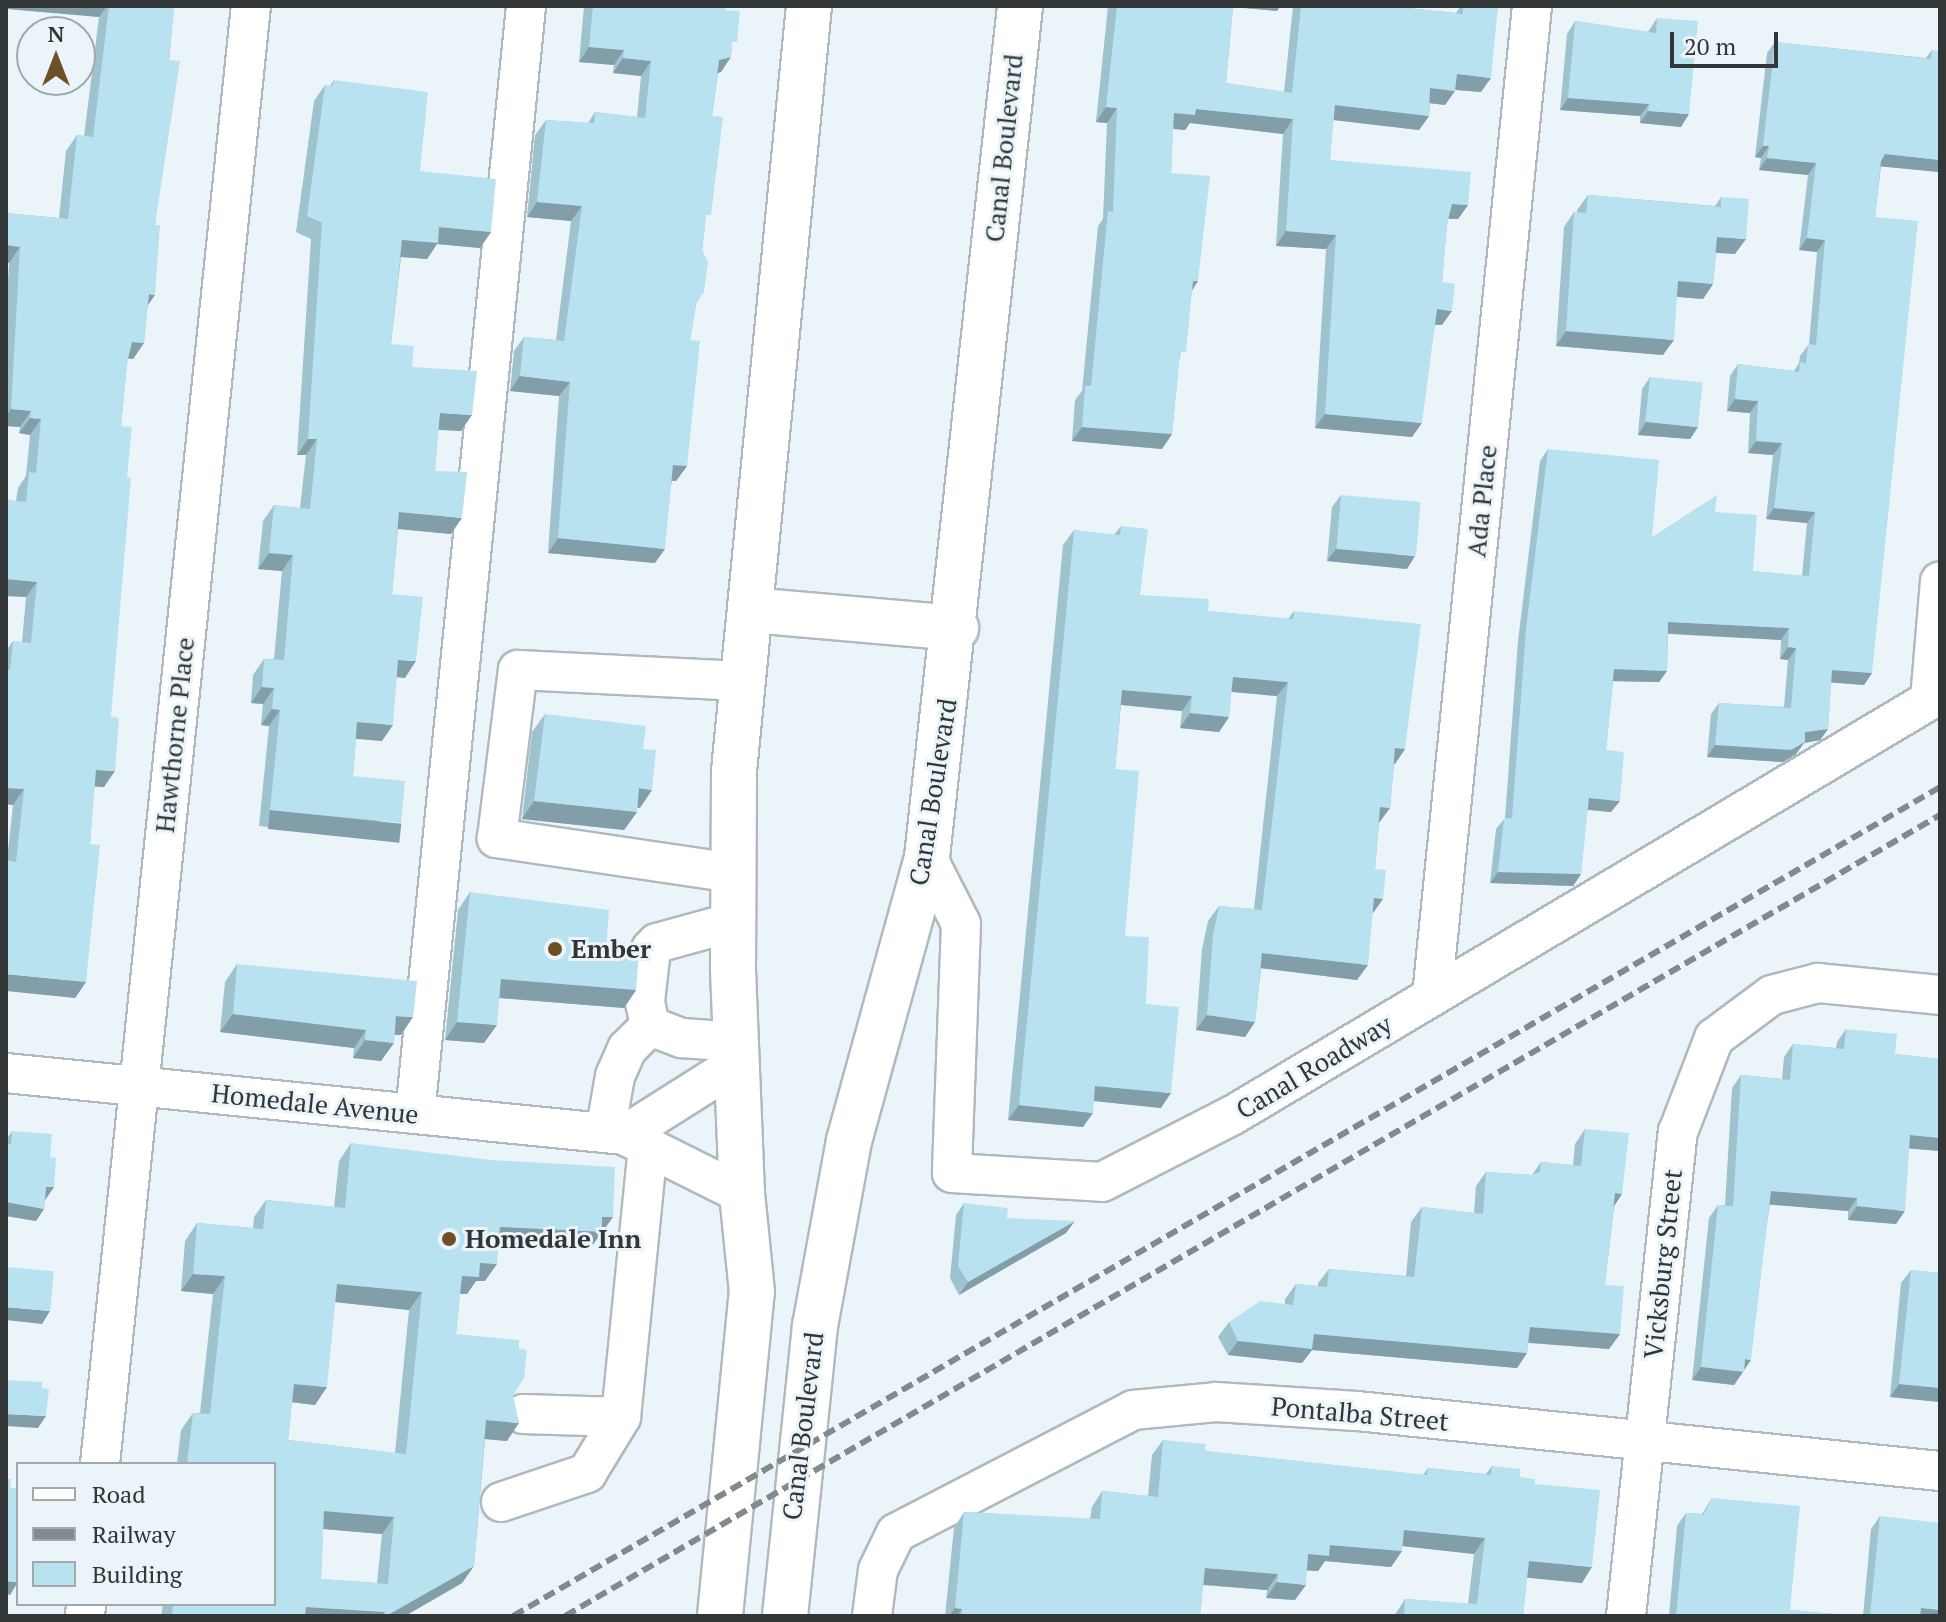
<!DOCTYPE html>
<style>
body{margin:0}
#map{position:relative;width:1946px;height:1622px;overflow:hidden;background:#ebf5f9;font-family:"PT Serif",serif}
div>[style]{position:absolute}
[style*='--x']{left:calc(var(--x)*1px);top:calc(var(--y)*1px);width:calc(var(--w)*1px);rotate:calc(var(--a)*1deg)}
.roads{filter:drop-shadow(2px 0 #b0b9bd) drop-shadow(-2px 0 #b0b9bd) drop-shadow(0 2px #b0b9bd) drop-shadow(0 -2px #b0b9bd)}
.minor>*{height:38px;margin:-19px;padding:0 19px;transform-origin:19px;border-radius:19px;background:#fff}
.major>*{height:44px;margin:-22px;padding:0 22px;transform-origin:22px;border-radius:22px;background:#fff}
.rail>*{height:6px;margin-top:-3px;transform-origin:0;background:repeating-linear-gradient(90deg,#83898c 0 12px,transparent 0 18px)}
.wall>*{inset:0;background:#9fc2cf}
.shaded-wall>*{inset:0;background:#829ea9;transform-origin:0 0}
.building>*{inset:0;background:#b9e2f1;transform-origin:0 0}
.dots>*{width:22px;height:22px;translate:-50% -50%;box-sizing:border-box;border:4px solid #ebf5f9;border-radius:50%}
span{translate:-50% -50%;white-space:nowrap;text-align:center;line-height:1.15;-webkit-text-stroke:6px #ebf5f9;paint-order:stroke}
.street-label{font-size:26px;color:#323637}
.poi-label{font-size:26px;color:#323637;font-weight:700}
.left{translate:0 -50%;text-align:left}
.frame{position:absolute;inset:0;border:8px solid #323637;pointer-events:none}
.legend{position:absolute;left:16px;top:1462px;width:260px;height:144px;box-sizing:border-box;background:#ebf5f9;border:2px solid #a1a9ab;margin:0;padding:10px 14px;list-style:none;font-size:24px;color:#323637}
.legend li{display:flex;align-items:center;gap:16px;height:40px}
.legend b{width:40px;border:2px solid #a1a9ab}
.north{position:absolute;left:16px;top:16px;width:80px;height:80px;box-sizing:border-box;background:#ebf5f9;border:2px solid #a1a9ab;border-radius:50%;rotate:0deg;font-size:22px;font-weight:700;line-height:32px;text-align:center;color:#323637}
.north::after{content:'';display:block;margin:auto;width:28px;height:36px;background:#6e5024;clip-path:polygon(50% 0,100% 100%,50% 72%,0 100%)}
.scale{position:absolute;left:1670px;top:32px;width:108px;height:36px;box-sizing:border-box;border:4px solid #323637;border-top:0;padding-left:10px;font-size:24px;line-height:28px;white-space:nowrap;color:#323637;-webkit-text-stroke:6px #ebf5f9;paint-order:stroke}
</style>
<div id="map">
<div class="roads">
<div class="minor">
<div style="--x:927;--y:857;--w:75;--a:63.1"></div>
<div style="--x:961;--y:924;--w:249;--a:92.1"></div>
<div style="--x:952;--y:1173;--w:150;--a:3.4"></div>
<div style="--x:1102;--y:1182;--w:147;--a:-27.1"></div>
<div style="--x:1233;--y:1115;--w:811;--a:-30.77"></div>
<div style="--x:1930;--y:700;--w:119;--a:-85.2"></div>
<div style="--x:733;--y:873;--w:239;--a:-171.6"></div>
<div style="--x:497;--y:838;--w:169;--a:-82.9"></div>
<div style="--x:518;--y:670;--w:225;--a:2.8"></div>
<div style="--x:733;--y:922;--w:79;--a:164.6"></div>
<div style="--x:657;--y:943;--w:8;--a:135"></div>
<div style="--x:651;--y:949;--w:53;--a:96.5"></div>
<div style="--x:645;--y:1002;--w:25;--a:78"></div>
<div style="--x:650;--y:1026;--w:34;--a:21"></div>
<div style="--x:682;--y:1038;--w:56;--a:4.1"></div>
<div style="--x:1432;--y:996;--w:995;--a:-84.23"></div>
<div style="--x:6;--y:1073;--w:621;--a:5.73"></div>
<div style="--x:624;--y:1135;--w:132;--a:26.6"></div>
<div style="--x:415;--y:1114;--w:1114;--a:-84.28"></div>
<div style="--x:605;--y:1133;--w:58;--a:-80"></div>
<div style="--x:615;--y:1076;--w:30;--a:-66"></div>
<div style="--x:627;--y:1049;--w:33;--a:-45"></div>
<div style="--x:624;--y:1135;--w:135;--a:-32.3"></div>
<div style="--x:523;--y:1414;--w:98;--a:1.8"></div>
<div style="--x:621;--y:1417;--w:271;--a:-84.3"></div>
<div style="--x:100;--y:1464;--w:1466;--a:-84.09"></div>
<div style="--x:501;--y:1502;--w:91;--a:-18.6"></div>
<div style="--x:587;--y:1473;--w:66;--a:-58.7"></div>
<div style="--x:85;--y:1616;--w:12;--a:-85"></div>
<div style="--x:872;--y:1616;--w:46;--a:-82.6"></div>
<div style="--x:878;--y:1570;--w:41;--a:-64.1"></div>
<div style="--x:896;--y:1533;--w:267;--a:-27.4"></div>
<div style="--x:1133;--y:1410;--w:83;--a:-5.5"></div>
<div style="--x:1216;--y:1402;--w:141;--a:3.7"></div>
<div style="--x:1357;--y:1411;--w:586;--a:5.88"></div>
<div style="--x:1626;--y:1616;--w:487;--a:-83.9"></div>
<div style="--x:1678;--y:1132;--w:101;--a:-69"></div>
<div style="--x:1714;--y:1038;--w:72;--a:-36.6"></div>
<div style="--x:1772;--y:995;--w:48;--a:-14.6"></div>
<div style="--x:1818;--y:983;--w:123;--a:5.6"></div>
</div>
<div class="major">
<div style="--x:751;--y:610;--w:206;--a:5"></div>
<div style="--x:720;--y:1616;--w:326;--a:-84.4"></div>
<div style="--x:752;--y:1292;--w:99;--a:-95.8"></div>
<div style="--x:742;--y:1194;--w:227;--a:-92.3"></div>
<div style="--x:733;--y:967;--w:196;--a:-89.7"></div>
<div style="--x:734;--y:771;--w:769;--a:-84.4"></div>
<div style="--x:785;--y:1616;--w:292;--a:-84.1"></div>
<div style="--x:815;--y:1326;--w:188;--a:-79.6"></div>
<div style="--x:849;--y:1141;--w:295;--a:-74.6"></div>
<div style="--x:927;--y:857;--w:856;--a:-83.76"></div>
</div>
</div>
<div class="rail">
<div style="--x:513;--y:1616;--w:1650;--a:-30.15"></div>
<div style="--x:565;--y:1616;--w:1591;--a:-30.22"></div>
</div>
<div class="wall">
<div style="clip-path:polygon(6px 6px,174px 6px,155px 225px,144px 343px,133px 359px,128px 358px,127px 363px,121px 426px,127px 477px,104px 787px,94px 786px,90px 844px,86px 982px,75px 998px,7px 860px,13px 805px,6px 804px,6px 651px,13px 641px,22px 642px,26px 597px,6px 596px,6px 500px,16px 501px,18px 488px,26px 476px,30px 435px,19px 433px,20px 427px,6px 426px,6px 314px,9px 263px,6px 262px,6px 213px,59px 218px,66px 151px,77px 135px,84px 136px,99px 17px)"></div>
<div style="clip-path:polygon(584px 6px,726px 6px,725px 10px,732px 50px,721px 72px,718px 73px,712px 116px,705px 225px,696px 305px,690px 340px,687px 466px,676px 481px,672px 481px,655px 563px,548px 553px,559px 396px,510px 391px,514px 351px,524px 337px,556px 340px,571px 221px,527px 217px,535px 135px,546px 120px,588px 123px,595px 112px,637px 117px,641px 76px,613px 73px,614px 65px,579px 62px)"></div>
<div style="clip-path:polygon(1108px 6px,1280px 6px,1277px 11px,1233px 7px,1226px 83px,1284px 92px,1293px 6px,1388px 6px,1456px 13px,1461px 6px,1498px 6px,1481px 92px,1455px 90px,1445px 105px,1430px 103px,1429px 116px,1419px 130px,1333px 120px,1330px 160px,1468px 205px,1458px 219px,1448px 219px,1447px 224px,1442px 282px,1442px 325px,1435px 325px,1412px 437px,1315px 428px,1326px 249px,1276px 246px,1283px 134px,1190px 123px,1185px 130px,1173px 129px,1171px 173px,1198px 281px,1192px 291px,1179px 362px,1172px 434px,1162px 449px,1072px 441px,1075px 400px,1082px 391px,1098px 226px,1103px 219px,1107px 123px,1096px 122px)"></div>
<div style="clip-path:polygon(1657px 18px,1681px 127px,1640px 123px,1640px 116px,1560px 110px,1567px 34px,1575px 21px,1648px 32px)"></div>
<div style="clip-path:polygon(1775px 42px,1926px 58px,1932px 50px,1939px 172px,1881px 166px,1875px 217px,1872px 673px,1864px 685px,1831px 682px,1828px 729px,1820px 740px,1804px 743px,1796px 754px,1783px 762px,1707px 757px,1711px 714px,1719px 703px,1784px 707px,1788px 660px,1780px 659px,1781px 640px,1668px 634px,1667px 671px,1659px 682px,1613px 681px,1606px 750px,1611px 812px,1587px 810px,1581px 874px,1573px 886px,1490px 883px,1496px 829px,1505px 818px,1518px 641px,1540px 461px,1548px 449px,1652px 537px,1715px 512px,1753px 571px,1802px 576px,1807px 523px,1766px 519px,1773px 455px,1748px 453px,1750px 413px,1727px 411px,1730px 376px,1738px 364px,1794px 371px,1799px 363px,1800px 356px,1809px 344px,1817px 252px,1799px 250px,1808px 175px,1759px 170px,1761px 158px,1755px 157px,1767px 53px)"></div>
<div style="clip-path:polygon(334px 80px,420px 171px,491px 232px,480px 248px,437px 244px,427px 259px,401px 257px,391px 344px,412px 367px,461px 431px,438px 430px,435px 471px,451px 534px,398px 529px,392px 594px,405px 678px,397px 677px,382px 741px,356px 738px,353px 776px,390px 839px,259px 826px,269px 726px,261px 725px,263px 704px,251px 703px,253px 675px,264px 659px,274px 659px,282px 571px,258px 569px,263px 521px,274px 505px,300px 508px,306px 455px,297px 455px,311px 239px,296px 232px,314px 101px,325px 85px,330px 86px)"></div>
<div style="clip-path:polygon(1588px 195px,1715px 206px,1721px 197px,1735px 254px,1716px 253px,1713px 284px,1703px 299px,1677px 297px,1663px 355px,1556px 346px,1564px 227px,1574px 212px,1577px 212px,1577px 210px)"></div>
<div style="clip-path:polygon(1650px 377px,1698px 427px,1690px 439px,1638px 435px,1642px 389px)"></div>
<div style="clip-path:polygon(1341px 495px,1407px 569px,1327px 561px,1332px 507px)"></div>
<div style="clip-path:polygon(1121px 526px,1140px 595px,1208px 611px,1288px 619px,1294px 611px,1405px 749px,1394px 764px,1390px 808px,1379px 822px,1375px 869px,1383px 899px,1372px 913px,1357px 980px,1261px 968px,1255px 1022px,1245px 1037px,1196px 1030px,1202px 949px,1208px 921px,1219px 906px,1254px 909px,1277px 696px,1231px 692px,1229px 717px,1219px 732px,1180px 728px,1182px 711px,1121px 705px,1115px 769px,1125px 936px,1146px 1004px,1161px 1108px,1094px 1101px,1083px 1127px,1008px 1120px,1063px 545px,1074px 530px,1114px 535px)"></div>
<div style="clip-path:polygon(545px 714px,643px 749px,640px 808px,637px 807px,637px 812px,624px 830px,522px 819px,532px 732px)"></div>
<div style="clip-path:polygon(470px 892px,606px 951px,636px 990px,624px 1008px,499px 998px,484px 1043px,445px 1040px,458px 910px)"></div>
<div style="clip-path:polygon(237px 964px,401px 1035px,394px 1035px,381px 1061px,353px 1058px,354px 1048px,220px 1032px,225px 982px)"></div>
<div style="clip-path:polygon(1846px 1029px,1895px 1054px,1940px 1059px,1940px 1151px,1909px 1148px,1896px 1224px,1848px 1220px,1848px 1211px,1770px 1204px,1744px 1370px,1734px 1385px,1692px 1380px,1709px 1218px,1718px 1205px,1725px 1205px,1732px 1088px,1741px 1075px,1782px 1079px,1784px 1057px,1793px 1044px,1836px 1048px,1837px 1042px)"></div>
<div style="clip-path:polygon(1585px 1129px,1622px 1194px,1614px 1206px,1605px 1285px,1620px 1334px,1609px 1349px,1528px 1343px,1527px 1353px,1517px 1368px,1312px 1350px,1302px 1363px,1228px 1355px,1218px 1337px,1229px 1322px,1285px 1304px,1285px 1299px,1296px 1284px,1318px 1286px,1318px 1283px,1329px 1269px,1406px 1276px,1411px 1222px,1422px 1207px,1474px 1213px,1476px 1186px,1486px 1172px,1532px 1175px,1541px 1162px,1573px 1165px,1575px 1144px)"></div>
<div style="clip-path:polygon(12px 1131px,50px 1157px,54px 1187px,45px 1200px,44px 1209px,36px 1221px,6px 1216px,6px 1140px)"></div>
<div style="clip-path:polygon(evenodd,351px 1143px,613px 1217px,589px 1250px,499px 1245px,485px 1281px,476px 1281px,467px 1294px,460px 1294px,456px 1334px,513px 1395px,507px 1441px,485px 1439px,474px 1566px,462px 1583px,405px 1616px,161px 1616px,163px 1604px,274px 1604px,274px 1464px,177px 1464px,181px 1430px,193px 1413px,200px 1413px,213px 1294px,181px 1291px,185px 1241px,197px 1223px,253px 1228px,254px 1217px,266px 1200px,334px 1207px,339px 1161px,351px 1143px,335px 1302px,409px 1310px,395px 1453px,288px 1440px,292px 1402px,315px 1405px,335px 1302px,351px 1143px,323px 1529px,382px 1534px,377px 1583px,321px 1579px,323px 1529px)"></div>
<div style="clip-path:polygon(964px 1203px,1007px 1218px,1066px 1233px,959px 1295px,950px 1278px,956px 1215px)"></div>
<div style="clip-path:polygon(1911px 1270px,1940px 1273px,1940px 1402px,1890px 1397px,1901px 1283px)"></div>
<div style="clip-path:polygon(1163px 1440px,1205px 1451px,1423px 1475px,1428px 1468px,1486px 1474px,1492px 1466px,1535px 1484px,1582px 1583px,1527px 1577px,1523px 1616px,1525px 1616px,1394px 1616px,1405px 1599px,1468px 1604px,1474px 1554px,1402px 1546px,1402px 1551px,1391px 1567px,1325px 1561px,1318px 1571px,1307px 1570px,1295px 1600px,1266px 1598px,1267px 1590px,1203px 1585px,1200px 1616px,945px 1616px,954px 1528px,964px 1512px,1090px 1519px,1092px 1507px,1102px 1491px,1148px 1496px,1152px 1455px)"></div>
<div style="clip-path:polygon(1712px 1498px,1790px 1610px,1858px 1616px,1669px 1616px,1677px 1526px,1686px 1513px,1702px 1514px)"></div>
<div style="clip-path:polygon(1880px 1516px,1940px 1616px,1863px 1616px,1871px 1529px)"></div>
</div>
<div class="shaded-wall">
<div style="clip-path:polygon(6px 6px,107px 6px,99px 17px,6px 9px)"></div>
<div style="clip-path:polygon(1224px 6px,1280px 6px,1277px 11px)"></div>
<div style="clip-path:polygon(589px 47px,624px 50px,614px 65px,579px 62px)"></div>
<div style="clip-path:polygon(731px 57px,721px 72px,709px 75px,719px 60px)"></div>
<div style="clip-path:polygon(623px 58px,651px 61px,641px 76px,613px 73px)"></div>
<div style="clip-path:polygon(1457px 74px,1491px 78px,1481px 92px,1446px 89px)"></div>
<div style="clip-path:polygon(1430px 88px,1455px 91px,1445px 105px,1420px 102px)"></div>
<div style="clip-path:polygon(1568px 98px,1649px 104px,1640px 116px,1560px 110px)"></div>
<div style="clip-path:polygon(1335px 105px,1429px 116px,1419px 130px,1325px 119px)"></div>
<div style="clip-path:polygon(1106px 107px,1117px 108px,1107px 123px,1096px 122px)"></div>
<div style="clip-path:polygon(1196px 109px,1293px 119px,1283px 134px,1190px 123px,1185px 130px,1164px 128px,1174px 113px)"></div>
<div style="clip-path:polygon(1648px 111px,1689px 114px,1681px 127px,1640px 123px)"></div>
<div style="clip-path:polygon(1763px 146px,1769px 146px,1761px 158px,1755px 157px)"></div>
<div style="clip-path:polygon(1885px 154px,1940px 160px,1940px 170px,1939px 172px,1876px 166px)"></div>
<div style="clip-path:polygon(1767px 158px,1816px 163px,1808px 175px,1759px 170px)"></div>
<div style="clip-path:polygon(537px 202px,582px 206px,571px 221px,527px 217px)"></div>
<div style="clip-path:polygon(1452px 204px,1468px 205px,1458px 219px,1442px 218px)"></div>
<div style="clip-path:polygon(439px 227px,491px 232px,480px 248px,437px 244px,427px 259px,391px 256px,402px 240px)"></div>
<div style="clip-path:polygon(1286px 231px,1336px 235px,1326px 249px,1276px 246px)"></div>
<div style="clip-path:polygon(1717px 237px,1746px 239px,1735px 254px,1707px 252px)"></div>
<div style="clip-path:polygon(1807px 238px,1825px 240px,1817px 252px,1799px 250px)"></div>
<div style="clip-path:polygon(6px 245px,20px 247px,9px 263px,6px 262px)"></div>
<div style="clip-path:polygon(1193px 281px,1198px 281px,1188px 296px)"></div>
<div style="clip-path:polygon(1678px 281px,1713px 284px,1703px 299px,1668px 296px)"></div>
<div style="clip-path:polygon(149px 294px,155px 295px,144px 311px)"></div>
<div style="clip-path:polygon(1437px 309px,1452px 311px,1442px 325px,1427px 324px)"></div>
<div style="clip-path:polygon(1566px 331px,1674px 340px,1663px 355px,1556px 346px)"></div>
<div style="clip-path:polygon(132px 342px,144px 343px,133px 359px,121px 358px)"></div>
<div style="clip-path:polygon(520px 376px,570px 382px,559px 396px,510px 391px)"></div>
<div style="clip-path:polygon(1735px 399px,1758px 401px,1750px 413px,1727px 411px)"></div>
<div style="clip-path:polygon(11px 409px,31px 411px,20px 427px,6px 426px,6px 416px)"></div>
<div style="clip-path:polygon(440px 413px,472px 415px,461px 431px,428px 429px)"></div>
<div style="clip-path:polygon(1325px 414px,1422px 423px,1412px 437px,1315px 428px)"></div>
<div style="clip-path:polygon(30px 418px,41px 419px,30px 435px,19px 433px)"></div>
<div style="clip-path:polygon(1646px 422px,1698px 427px,1690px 439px,1638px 435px)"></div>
<div style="clip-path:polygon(1082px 427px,1172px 434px,1162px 449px,1072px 441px)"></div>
<div style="clip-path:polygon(308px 439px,317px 439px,306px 455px,297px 455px)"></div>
<div style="clip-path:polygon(1756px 441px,1782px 443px,1773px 455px,1748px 453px)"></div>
<div style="clip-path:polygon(673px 465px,687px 466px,676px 481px,663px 480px)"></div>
<div style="clip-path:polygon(1774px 508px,1815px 512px,1807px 523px,1766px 519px)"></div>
<div style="clip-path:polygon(399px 512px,462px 518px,451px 534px,388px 528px)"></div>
<div style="clip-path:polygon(558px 538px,665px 549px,655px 563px,548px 553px)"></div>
<div style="clip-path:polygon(1336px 549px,1415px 556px,1407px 569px,1327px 561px)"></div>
<div style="clip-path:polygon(269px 553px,293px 555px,282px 571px,258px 569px)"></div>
<div style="clip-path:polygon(6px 579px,37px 582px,26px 597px,6px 596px)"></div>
<div style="clip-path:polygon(1668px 622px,1789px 628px,1781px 640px,1660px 633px)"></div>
<div style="clip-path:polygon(1788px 647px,1796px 648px,1788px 660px,1780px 659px)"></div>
<div style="clip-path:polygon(398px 660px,416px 661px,405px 678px,386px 676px)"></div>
<div style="clip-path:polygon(1614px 669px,1667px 671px,1659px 682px,1606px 681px)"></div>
<div style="clip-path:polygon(1832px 670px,1872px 673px,1864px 685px,1824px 682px)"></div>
<div style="clip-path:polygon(1233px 677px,1288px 682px,1277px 696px,1222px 691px)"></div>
<div style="clip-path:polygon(262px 687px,274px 688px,263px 704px,251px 703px)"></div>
<div style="clip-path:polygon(1122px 690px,1192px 696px,1182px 711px,1112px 704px)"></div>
<div style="clip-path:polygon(272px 709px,280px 710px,269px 726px,261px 725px)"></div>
<div style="clip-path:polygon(1190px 713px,1229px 717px,1219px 732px,1180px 728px)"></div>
<div style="clip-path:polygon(357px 722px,393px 725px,382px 741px,345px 738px)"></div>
<div style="clip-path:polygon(1828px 729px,1820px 740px,1804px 743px,1796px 754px,1783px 762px,1707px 757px,1715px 745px)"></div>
<div style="clip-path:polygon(1395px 748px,1405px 749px,1395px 764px,1385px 763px)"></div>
<div style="clip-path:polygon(96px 770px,115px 771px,104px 787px,85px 786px)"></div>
<div style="clip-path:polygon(6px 788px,24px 789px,13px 805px,6px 804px)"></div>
<div style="clip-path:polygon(639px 788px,652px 790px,640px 808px,627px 806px)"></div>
<div style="clip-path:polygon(1589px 798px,1620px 801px,1611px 812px,1581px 809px)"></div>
<div style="clip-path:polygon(534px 801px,637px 812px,624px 830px,522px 819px)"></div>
<div style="clip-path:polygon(1380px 807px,1390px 808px,1379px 823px,1370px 821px)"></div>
<div style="left:270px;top:810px;width:132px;height:19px;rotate:6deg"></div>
<div style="clip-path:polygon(1498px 872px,1581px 874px,1573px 886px,1490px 883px)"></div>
<div style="clip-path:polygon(1374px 898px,1383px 899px,1373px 913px,1363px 912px)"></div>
<div style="clip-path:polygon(1262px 953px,1368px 965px,1357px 980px,1252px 967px)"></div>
<div style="clip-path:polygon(6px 974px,86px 982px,75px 998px,6px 991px)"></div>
<div style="clip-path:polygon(501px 979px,636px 990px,624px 1008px,488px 997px)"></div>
<div style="clip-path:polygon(233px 1014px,366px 1030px,354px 1048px,220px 1032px)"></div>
<div style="clip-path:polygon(1207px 1015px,1255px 1022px,1245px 1037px,1196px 1030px)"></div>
<div style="clip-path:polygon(396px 1016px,413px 1017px,401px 1035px,384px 1034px)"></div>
<div style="clip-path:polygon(457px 1022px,497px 1025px,484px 1043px,445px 1040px)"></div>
<div style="clip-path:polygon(365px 1040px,394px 1043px,381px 1061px,353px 1058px)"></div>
<div style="clip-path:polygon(1095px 1086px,1171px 1093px,1161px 1108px,1085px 1100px)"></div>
<div style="clip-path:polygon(1019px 1105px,1093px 1113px,1083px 1127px,1008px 1120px)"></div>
<div style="clip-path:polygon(1910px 1135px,1940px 1138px,1940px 1151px,1901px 1148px)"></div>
<div style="clip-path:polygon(46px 1187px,54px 1187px,45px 1200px)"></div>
<div style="clip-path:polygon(1771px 1191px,1857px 1198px,1848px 1211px,1762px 1204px)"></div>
<div style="clip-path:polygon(1615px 1193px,1622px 1194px,1612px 1209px)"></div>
<div style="clip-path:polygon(6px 1202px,44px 1209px,36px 1221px,6px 1216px)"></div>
<div style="clip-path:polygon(1857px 1206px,1905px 1211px,1896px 1224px,1848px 1220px)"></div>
<div style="clip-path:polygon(602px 1217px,613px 1217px,589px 1250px,488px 1244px,500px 1227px)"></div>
<div style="clip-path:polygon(1075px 1221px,1066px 1233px,959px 1295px,968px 1282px)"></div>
<div style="clip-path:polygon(480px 1263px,497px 1264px,485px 1281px,476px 1281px,467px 1294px,449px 1293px,462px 1276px)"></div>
<div style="clip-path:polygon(193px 1274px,225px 1276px,213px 1294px,181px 1291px)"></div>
<div style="clip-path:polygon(337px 1284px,422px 1292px,409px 1310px,325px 1301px)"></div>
<div style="clip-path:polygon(6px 1307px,50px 1311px,42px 1324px,6px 1320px)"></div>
<div style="clip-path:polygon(1530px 1327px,1620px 1334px,1609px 1349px,1519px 1342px)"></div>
<div style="clip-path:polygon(1314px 1334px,1527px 1353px,1517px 1368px,1312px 1350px,1302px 1363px,1228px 1355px,1238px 1341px)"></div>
<div style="clip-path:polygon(1745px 1359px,1751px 1360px,1734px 1385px,1692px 1380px,1701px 1367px)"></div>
<div style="clip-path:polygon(294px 1384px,327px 1387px,315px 1405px,282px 1401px)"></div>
<div style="clip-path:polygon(1899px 1384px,1940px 1388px,1940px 1402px,1890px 1397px)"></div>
<div style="clip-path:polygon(6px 1414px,46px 1416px,38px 1428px,6px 1426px)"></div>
<div style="clip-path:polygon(486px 1420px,519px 1423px,507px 1441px,474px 1438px)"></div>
<div style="clip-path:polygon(324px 1511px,394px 1517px,382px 1534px,312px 1528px)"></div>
<div style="clip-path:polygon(1404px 1530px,1485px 1538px,1474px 1554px,1393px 1545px)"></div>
<div style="clip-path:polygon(1330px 1545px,1402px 1551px,1391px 1567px,1325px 1561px,1318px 1571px,1298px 1570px,1308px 1554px)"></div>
<div style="clip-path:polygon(1529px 1561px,1592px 1567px,1582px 1583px,1518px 1577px)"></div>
<div style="clip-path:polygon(474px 1566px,462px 1583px,405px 1616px,386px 1616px)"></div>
<div style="clip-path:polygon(1205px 1568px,1278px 1574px,1267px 1590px,1194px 1584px)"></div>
<div style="clip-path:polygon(6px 1581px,18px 1582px,10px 1595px,6px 1594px)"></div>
<div style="clip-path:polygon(1277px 1582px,1306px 1585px,1295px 1600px,1266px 1598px)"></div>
<div style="clip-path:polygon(306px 1607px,385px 1612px,382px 1616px,299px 1616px)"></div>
<div style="clip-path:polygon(955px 1608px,962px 1609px,957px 1616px,949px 1616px)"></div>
<div style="clip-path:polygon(1921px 1608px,1940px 1610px,1940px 1616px,1915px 1616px)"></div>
</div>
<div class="building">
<div style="clip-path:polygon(109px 6px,174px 6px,169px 60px,180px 61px,155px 225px,160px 225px,155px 295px,149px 294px,144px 343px,132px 342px,127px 363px,121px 426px,132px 427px,127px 477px,131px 478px,111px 717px,119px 718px,115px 771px,96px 770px,90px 844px,100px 845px,86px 982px,6px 974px,6px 860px,16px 862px,24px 789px,6px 788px,6px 670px,10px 670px,13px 641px,31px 643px,37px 582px,6px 579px,6px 500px,26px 502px,29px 472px,36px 473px,41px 419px,30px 418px,31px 411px,11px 409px,20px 247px,6px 245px,6px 213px,68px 219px,77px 135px,93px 137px)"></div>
<div style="clip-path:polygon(593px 6px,726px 6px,725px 10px,740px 11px,737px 42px,732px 42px,731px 57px,719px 60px,712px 116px,723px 117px,711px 215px,706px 215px,702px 250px,708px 262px,704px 292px,696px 304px,690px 340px,700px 341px,687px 466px,673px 465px,665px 549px,558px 538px,570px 382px,520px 376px,524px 337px,564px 341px,582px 206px,537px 202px,546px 120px,594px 123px,595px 112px,645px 118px,651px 61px,623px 58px,624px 50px,589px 47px)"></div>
<div style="clip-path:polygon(1117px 6px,1233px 6px,1226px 83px,1292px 93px,1301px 6px,1388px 6px,1463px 14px,1463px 6px,1498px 6px,1491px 78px,1457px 74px,1455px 91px,1430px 88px,1429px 116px,1335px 105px,1330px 160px,1471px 172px,1468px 205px,1452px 204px,1447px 224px,1442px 282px,1455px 284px,1452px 311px,1437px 309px,1422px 423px,1325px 414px,1336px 235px,1286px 231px,1293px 119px,1196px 109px,1195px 115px,1174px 113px,1171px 173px,1210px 176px,1198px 281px,1193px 281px,1186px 352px,1180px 352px,1172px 434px,1082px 427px,1085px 386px,1091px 386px,1108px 211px,1113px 212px,1117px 108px,1106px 107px)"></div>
<div style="clip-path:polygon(1657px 18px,1698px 21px,1689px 114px,1648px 111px,1649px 104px,1568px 98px,1575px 21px,1656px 33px)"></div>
<div style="clip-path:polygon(1775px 42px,1931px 59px,1932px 50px,1940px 51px,1940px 160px,1885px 154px,1881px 161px,1875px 217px,1918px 221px,1872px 673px,1832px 670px,1828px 729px,1805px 732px,1805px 742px,1791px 750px,1715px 745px,1719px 703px,1791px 708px,1796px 648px,1788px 647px,1789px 628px,1668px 622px,1667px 671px,1614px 669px,1606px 750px,1624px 752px,1620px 801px,1589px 798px,1581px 874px,1498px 872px,1504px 818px,1512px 818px,1526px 629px,1548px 449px,1659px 460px,1652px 537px,1717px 495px,1715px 512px,1757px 515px,1753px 571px,1809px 576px,1815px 512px,1774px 508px,1782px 443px,1756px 441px,1758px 401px,1735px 399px,1738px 364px,1799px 372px,1800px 362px,1806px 363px,1808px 344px,1816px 345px,1825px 240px,1807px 238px,1816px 163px,1767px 158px,1769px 146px,1763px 146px)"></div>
<div style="clip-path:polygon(334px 80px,428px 92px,420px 171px,496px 179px,491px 232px,439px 227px,438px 243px,402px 240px,391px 344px,414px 346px,412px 367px,477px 371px,472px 415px,440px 413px,435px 471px,467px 472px,462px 518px,399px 512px,392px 594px,423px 597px,416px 661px,398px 660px,393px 725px,357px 722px,353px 776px,405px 781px,401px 823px,270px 810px,280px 710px,272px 709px,274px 688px,262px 687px,264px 659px,284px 660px,293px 555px,269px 553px,274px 505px,310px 509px,317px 439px,308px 439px,322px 223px,307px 216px,325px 85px,333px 86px)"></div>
<div style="clip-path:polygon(1588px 195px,1721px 207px,1721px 197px,1749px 199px,1746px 239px,1717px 237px,1713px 284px,1678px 281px,1674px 340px,1566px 331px,1574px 212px,1586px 213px)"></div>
<div style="left:1650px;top:377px;width:53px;height:45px;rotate:6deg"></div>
<div style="left:1341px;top:495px;width:80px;height:54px;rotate:5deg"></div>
<div style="clip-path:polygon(1121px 526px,1148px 529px,1140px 595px,1209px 599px,1208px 611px,1293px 619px,1294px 611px,1421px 624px,1405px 749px,1395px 748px,1390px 808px,1380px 807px,1375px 869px,1386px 870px,1383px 899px,1374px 898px,1368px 965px,1262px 953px,1255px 1022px,1207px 1015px,1213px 935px,1219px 906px,1262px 910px,1288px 682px,1233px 677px,1229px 717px,1190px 713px,1192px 696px,1122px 690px,1115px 769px,1139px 771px,1125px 936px,1149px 937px,1146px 1004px,1179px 1007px,1171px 1093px,1095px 1086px,1093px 1113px,1019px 1105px,1074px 530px,1120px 535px)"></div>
<div style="clip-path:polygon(545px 714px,646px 726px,643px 749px,656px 750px,652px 790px,639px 788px,637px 812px,534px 801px)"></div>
<div style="clip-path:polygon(470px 892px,609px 910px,606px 951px,639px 954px,636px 990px,501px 979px,497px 1025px,457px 1022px)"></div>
<div style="clip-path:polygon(237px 964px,417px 981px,413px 1017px,396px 1016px,394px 1043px,365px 1040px,366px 1030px,233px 1014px)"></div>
<div style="clip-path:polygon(1846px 1029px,1897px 1034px,1895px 1054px,1940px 1059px,1940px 1138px,1910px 1135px,1905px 1211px,1857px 1206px,1857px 1198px,1771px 1191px,1751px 1360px,1745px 1359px,1744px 1372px,1701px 1367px,1718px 1205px,1733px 1206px,1741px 1075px,1790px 1080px,1793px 1044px,1844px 1049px)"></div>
<div style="clip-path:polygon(1585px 1129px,1629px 1133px,1622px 1194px,1615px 1193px,1605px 1285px,1624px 1286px,1620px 1334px,1530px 1327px,1527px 1353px,1314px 1334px,1312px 1349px,1238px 1341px,1229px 1322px,1260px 1301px,1293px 1305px,1296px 1284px,1327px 1287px,1329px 1269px,1414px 1277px,1422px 1207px,1483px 1214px,1486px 1172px,1532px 1175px,1540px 1172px,1541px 1162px,1581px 1166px)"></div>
<div style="clip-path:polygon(12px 1131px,52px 1134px,50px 1157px,56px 1158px,54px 1187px,46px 1187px,44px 1209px,6px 1202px,6px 1144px,11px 1144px)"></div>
<div style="clip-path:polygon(evenodd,351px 1143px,491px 1160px,615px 1167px,613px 1217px,602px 1217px,602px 1232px,500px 1227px,497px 1264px,480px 1263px,479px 1277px,462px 1276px,456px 1334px,519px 1340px,519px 1349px,527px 1350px,524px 1378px,513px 1395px,519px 1423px,486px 1420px,474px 1566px,386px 1616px,384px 1616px,385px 1612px,306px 1607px,305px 1616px,172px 1616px,173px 1604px,274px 1604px,274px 1464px,187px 1464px,193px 1413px,210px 1414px,225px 1276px,193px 1274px,197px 1223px,263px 1229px,266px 1200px,345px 1208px,351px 1143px,337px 1284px,422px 1292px,406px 1454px,288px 1440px,294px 1384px,327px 1387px,337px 1284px,351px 1143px,324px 1511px,394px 1517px,388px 1584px,321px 1579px,324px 1511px)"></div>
<div style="clip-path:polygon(964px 1203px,1008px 1208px,1007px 1218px,1075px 1221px,968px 1282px,958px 1266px)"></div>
<div style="left:6px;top:1267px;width:48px;height:40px;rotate:5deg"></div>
<div style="clip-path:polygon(1911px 1270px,1940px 1273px,1940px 1388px,1899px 1384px)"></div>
<div style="clip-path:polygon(6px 1380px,42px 1382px,42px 1388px,49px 1389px,46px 1416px,6px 1414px)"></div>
<div style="clip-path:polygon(1163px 1440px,1206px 1444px,1205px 1451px,1427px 1475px,1428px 1468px,1491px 1475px,1492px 1466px,1520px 1469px,1520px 1477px,1535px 1479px,1535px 1484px,1600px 1490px,1592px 1567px,1529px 1561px,1523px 1616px,1525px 1616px,1404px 1616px,1405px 1599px,1477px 1604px,1485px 1538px,1404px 1530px,1402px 1551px,1330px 1545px,1329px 1556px,1308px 1554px,1306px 1585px,1277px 1582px,1278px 1574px,1205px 1568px,1200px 1616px,961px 1616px,962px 1609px,955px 1608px,964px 1512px,1100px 1519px,1102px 1491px,1158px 1497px)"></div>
<div style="clip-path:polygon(6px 1479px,11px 1479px,10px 1488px,18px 1488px,18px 1582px,6px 1581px)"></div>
<div style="clip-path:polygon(1712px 1498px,1800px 1506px,1790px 1610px,1858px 1616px,1676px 1616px,1686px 1513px,1704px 1514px)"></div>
<div style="clip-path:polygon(1880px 1516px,1940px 1523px,1940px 1610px,1921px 1608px,1920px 1616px,1870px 1616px)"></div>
</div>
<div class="dots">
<div style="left:555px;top:949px;background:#6e5024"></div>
<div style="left:449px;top:1239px;background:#6e5024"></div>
</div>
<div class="street-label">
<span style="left:1004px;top:148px;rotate:-84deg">Canal Boulevard</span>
<span style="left:1482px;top:501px;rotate:-84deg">Ada Place</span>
<span style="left:175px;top:735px;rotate:-84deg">Hawthorne Place</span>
<span style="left:933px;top:792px;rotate:-81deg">Canal Boulevard</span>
<span style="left:1314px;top:1067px;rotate:-31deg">Canal Roadway</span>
<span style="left:315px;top:1104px;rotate:6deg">Homedale Avenue</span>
<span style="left:1663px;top:1264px;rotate:-84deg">Vicksburg Street</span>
<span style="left:1360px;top:1414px;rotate:5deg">Pontalba Street</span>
<span style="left:803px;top:1426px;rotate:-83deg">Canal Boulevard</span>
</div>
<div class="poi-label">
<span class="left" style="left:571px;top:949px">Ember</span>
<span class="left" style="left:465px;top:1239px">Homedale Inn</span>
</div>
<div class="frame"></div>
<ul class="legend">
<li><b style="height:10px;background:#fff"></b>Road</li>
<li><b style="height:10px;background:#83898c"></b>Railway</li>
<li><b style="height:22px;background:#b9e2f1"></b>Building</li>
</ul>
<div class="north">N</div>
<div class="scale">20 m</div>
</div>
